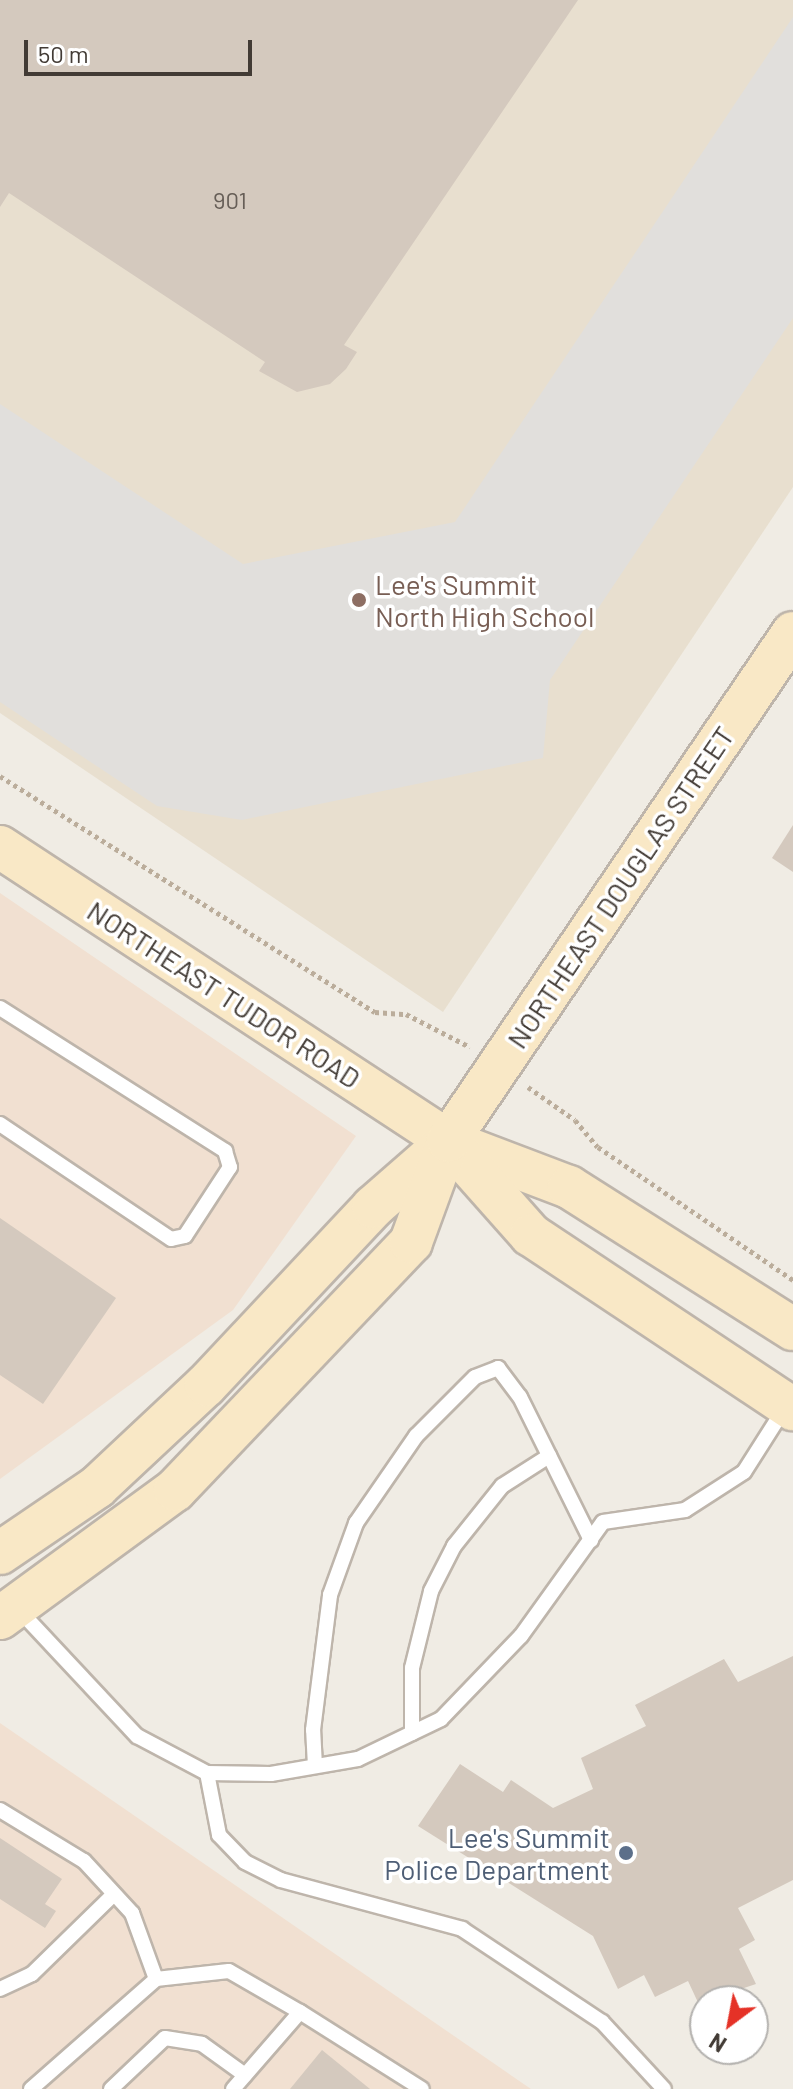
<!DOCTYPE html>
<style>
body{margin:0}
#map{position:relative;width:793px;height:2089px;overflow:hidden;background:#f0ece4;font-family:Barlow,sans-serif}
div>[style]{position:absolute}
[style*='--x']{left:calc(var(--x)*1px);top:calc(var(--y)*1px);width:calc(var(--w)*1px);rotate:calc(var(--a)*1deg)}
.commercial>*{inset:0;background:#f1e0d1}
.education>*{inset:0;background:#e8dfcf}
.parking>*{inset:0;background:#e1dfdc}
.building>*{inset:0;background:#d4c9be}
.path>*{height:5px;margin-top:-2.5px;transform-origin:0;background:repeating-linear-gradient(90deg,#bbad9b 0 4px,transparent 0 8px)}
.roads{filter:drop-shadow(2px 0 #beb5ab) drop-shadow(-2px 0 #beb5ab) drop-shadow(0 2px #beb5ab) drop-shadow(0 -2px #beb5ab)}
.lane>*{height:14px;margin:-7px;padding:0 7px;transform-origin:7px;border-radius:7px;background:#fff}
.secondary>*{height:42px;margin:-21px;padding:0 21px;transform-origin:21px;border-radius:21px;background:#f9e8c6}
.dots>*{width:22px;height:22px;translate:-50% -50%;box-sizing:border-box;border:4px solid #fff;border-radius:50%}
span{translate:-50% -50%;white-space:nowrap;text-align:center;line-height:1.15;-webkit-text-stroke:7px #fff;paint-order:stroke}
.number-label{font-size:24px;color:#665e57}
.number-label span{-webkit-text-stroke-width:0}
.education-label{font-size:28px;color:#785e54}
.left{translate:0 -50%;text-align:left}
.street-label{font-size:28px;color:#423b35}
.service-label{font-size:28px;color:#4e5e75}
.right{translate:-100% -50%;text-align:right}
.north{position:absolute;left:689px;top:1985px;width:80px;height:80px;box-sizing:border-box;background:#fff;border:2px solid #b3b1ae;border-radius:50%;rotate:212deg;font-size:22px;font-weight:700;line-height:32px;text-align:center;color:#423b35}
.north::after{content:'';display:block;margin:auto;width:28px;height:36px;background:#e53227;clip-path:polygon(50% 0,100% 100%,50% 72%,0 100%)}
.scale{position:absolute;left:24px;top:40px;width:228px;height:36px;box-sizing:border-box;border:4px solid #423b35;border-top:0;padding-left:10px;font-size:24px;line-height:28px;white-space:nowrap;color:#423b35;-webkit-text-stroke:6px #fff;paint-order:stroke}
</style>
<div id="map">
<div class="commercial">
<div style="clip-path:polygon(0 893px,356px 1136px,233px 1310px,0 1479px)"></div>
<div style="clip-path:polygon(0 1723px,531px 2089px,0 2089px)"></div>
</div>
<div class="education">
<div style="clip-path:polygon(0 0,793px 0,793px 487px,443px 1012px,0 713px)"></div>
</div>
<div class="parking">
<div style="clip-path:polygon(793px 17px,793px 318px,550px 680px,543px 758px,242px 820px,157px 806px,0 702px,0 404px,243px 564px,455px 522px)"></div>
</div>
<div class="building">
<div style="clip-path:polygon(0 0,578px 0,344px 345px,357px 352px,346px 369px,330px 384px,297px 392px,259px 371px,265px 362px,9px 193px,0 207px)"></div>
<div style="clip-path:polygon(793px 825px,793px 872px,772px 858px)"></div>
<div style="clip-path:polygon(0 1218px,116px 1298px,43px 1404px,0 1375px)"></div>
<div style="clip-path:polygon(793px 1656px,793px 1880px,738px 1908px,755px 1940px,739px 1949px,756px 1984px,705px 2001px,702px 2011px,688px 1981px,655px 1997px,644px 1975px,618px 1989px,593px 1936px,418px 1826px,460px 1764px,503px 1792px,511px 1780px,553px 1808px,593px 1789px,581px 1758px,646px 1726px,635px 1705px,724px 1659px,738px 1682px)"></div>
<div style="clip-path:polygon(0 1838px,62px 1879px,45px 1904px,56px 1911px,45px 1928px,0 1899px)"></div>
<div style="clip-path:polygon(322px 2050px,370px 2089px,290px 2089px)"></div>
</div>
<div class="path">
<div style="--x:0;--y:776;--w:443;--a:32.2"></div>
<div style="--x:375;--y:1012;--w:31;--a:4"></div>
<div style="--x:406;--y:1014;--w:72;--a:27.3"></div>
<div style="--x:528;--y:1087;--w:57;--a:35.1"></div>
<div style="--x:575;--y:1120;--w:35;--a:50"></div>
<div style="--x:598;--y:1147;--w:236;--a:34.3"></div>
</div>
<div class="roads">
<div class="lane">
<div style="--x:0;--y:1008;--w:267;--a:32.4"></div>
<div style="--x:225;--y:1151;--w:17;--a:73"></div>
<div style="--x:230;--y:1167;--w:82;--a:123.1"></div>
<div style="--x:185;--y:1236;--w:14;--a:168"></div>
<div style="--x:171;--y:1239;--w:206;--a:-146.1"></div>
<div style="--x:19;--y:1610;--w:173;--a:46.9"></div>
<div style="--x:137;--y:1736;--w:79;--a:27.9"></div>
<div style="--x:207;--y:1773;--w:64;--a:0.9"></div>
<div style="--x:271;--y:1774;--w:88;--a:-9.8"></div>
<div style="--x:358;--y:1759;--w:92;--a:-25.7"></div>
<div style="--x:441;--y:1719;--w:115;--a:-46.1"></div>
<div style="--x:521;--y:1636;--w:140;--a:-54.3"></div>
<div style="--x:603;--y:1522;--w:83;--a:-8.3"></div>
<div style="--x:685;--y:1510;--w:70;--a:-32.8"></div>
<div style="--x:744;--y:1472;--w:75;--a:-57.6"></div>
<div style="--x:412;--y:1733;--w:65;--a:-90"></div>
<div style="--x:412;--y:1668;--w:79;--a:-76.1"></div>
<div style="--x:431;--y:1591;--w:51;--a:-62.9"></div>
<div style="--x:454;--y:1546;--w:77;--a:-51.3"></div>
<div style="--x:502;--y:1486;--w:56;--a:-32.6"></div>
<div style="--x:315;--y:1766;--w:36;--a:-93"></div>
<div style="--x:313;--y:1730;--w:136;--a:-82.8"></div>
<div style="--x:330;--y:1595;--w:77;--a:-70.1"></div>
<div style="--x:356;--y:1523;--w:106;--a:-55.4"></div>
<div style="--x:416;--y:1436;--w:83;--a:-45"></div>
<div style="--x:475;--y:1377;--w:25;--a:-21"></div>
<div style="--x:498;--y:1368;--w:36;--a:53"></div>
<div style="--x:520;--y:1397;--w:160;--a:63.6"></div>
<div style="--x:207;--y:1773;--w:63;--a:79"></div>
<div style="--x:219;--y:1835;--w:37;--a:46"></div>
<div style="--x:245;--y:1862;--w:40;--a:26.6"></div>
<div style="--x:281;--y:1880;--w:188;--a:15.1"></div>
<div style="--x:462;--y:1929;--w:168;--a:33.6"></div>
<div style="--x:602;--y:2022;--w:91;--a:47.2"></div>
<div style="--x:0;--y:1810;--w:98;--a:31.3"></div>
<div style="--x:84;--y:1861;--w:71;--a:47.3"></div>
<div style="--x:132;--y:1913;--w:70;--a:70"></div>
<div style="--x:0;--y:1989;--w:35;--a:-25"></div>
<div style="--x:32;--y:1974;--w:112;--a:-44.3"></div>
<div style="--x:300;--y:2012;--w:144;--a:32.3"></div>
<div style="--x:31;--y:2089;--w:167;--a:-41.3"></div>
<div style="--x:156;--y:1979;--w:73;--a:-6.3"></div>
<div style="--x:229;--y:1971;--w:82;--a:30"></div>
<div style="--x:300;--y:2012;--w:102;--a:131"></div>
<div style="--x:111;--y:2089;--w:74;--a:-43.4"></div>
<div style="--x:165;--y:2038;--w:37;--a:9"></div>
<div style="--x:202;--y:2044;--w:53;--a:35.8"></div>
</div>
<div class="secondary">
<div style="--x:0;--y:847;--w:536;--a:33.27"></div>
<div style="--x:448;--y:1141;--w:129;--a:20.8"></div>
<div style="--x:569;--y:1187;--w:265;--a:32.4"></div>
<div style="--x:451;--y:1145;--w:120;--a:48.4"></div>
<div style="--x:531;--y:1235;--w:315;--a:33.6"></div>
<div style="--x:0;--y:1553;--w:117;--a:-34.2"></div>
<div style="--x:97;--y:1487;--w:149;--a:-43.1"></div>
<div style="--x:206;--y:1385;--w:244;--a:-46.8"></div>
<div style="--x:373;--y:1207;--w:94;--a:-41.1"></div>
<div style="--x:0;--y:1618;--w:217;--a:-36.2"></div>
<div style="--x:175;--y:1490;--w:342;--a:-46.4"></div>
<div style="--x:411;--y:1242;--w:108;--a:-69.9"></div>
<div style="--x:448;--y:1141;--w:614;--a:-55.82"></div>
</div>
</div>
<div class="dots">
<div style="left:359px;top:600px;background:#8d6e63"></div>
<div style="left:626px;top:1853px;background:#5c6f8a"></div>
</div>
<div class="number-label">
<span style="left:230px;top:200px">901</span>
</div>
<div class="education-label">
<span class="left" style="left:375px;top:600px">Lee's Summit<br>North High School</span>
</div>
<div class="street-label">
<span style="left:620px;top:887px;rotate:-56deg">NORTHEAST DOUGLAS STREET</span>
<span style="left:224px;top:994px;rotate:33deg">NORTHEAST TUDOR ROAD</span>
</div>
<div class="service-label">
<span class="right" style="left:610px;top:1853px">Lee's Summit<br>Police Department</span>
</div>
<div class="north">N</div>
<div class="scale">50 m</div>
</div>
